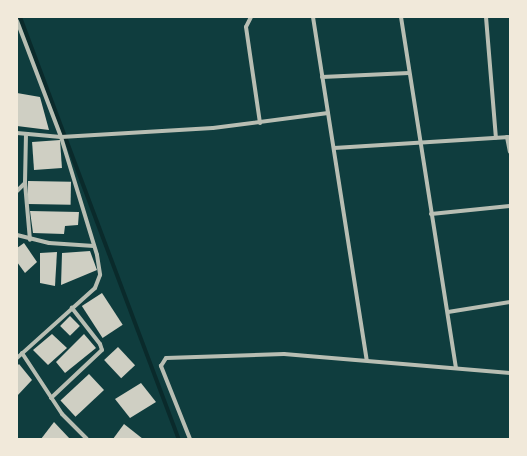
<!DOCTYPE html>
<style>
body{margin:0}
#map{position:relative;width:527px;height:456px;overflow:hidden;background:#0f3d3e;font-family:"PT Sans",sans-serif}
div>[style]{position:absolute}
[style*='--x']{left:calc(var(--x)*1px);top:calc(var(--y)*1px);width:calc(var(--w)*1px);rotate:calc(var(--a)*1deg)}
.stream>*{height:4px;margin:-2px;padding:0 2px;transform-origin:2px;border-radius:2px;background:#0a2a2b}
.building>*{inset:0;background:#cfcfc3;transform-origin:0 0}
.minor>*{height:4px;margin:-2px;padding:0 2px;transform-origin:2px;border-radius:2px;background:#b8beb3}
span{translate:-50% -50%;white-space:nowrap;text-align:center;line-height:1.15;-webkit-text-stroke:4px #f1e9da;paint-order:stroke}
.frame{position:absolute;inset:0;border:18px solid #f1e9da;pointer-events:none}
</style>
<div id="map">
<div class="stream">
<div style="--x:20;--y:17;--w:451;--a:69.4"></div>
</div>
<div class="building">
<div style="clip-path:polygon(17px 93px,40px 97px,49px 130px,17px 126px)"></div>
<div style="left:60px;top:140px;width:28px;height:28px;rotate:86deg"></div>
<div style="left:28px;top:181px;width:43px;height:23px;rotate:1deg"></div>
<div style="clip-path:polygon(30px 211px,79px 212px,78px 225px,65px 226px,64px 234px,33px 233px)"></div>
<div style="clip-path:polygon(24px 243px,37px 262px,25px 273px,17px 262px,17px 248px)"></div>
<div style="clip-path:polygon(90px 251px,97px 270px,61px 285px,62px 253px)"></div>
<div style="clip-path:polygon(57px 252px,55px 286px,40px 283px,40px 253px)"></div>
<div style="left:102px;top:293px;width:38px;height:24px;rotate:57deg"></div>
<div style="left:70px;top:316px;width:14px;height:14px;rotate:45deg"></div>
<div style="clip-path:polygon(52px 334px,67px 348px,48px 365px,33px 350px)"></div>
<div style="clip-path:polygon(84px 334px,96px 348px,65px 373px,56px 362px)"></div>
<div style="left:118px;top:347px;width:25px;height:19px;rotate:47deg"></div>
<div style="clip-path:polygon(19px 364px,32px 380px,17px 396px,17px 366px)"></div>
<div style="left:89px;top:374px;width:22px;height:39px;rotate:47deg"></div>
<div style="clip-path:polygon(141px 383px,156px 402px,130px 418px,115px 399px)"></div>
<div style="clip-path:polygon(54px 422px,70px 439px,41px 439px)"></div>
<div style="clip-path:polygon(124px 424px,143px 439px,113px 439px)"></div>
</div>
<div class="minor">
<div style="--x:251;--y:17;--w:11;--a:117"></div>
<div style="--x:246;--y:27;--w:97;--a:81.7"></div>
<div style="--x:313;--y:17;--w:347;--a:81.1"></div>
<div style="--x:401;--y:17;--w:354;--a:81.1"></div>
<div style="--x:486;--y:17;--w:121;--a:85.3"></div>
<div style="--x:17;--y:21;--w:124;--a:69.2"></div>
<div style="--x:61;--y:137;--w:123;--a:73"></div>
<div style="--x:97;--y:255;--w:20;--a:81"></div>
<div style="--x:100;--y:275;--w:14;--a:111"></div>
<div style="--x:95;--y:288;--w:105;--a:138.1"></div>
<div style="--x:322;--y:77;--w:87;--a:-2.6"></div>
<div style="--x:17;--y:133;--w:44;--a:5.2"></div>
<div style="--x:61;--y:137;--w:152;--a:-3.4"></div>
<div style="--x:213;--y:128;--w:116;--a:-7.4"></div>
<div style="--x:26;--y:134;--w:49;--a:91.2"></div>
<div style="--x:25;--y:183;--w:57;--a:85"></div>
<div style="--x:507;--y:137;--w:15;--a:79"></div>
<div style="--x:334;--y:148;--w:176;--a:-3.6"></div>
<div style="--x:17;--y:191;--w:11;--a:-45"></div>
<div style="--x:431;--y:214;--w:79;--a:-5.8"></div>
<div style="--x:17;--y:235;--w:33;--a:14"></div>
<div style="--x:49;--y:243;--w:45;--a:3.8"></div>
<div style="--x:448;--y:312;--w:63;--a:-9.2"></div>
<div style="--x:22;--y:353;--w:73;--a:56.7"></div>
<div style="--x:62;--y:414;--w:35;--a:45"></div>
<div style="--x:51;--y:398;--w:70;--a:-43.3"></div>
<div style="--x:102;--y:350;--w:6;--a:-108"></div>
<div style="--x:100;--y:344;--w:46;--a:-127.9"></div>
<div style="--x:190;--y:439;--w:79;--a:-111.7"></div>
<div style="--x:161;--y:366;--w:9;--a:-58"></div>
<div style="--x:166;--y:358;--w:118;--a:-1.9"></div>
<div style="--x:284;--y:354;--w:227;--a:4.8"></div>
</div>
<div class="frame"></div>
</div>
